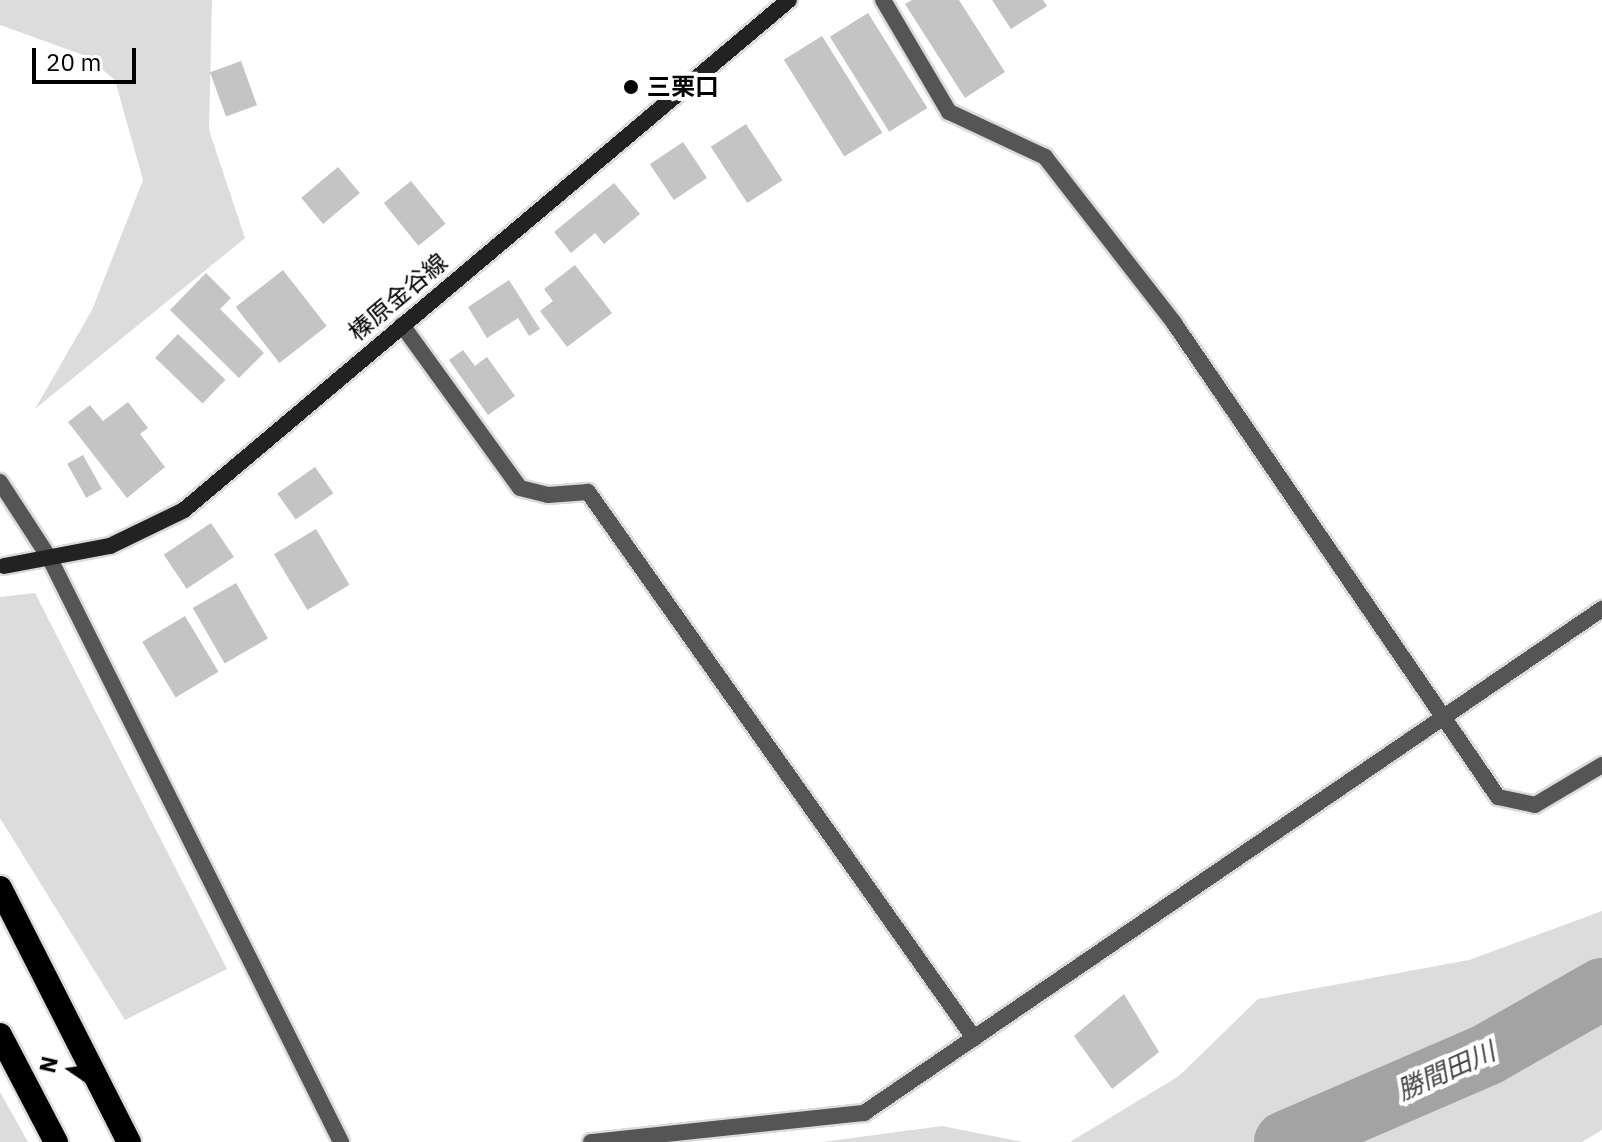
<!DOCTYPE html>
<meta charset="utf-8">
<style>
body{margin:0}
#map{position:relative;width:1602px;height:1142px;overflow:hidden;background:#fff;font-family:"IBM Plex Sans","Noto Sans JP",sans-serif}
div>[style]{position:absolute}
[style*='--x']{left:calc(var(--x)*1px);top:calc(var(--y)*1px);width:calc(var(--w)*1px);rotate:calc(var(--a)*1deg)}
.green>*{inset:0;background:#dcdcdc}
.river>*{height:62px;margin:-31px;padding:0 31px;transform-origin:31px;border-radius:31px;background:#a3a3a3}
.building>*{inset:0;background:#c4c4c4;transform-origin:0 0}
.roads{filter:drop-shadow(2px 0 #dbdbdb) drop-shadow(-2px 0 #dbdbdb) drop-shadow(0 2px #dbdbdb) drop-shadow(0 -2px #dbdbdb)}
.street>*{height:16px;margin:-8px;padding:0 8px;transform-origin:8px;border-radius:8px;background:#555}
.secondary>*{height:16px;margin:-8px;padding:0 8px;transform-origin:8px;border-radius:8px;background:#222}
.highway>*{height:24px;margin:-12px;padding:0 12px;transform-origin:12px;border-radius:12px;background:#000}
.dots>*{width:22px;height:22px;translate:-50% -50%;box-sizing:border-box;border:4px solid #fff;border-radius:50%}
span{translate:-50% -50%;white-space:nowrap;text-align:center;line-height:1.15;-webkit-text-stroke:8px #fff;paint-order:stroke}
.poi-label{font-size:24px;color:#000;font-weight:700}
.left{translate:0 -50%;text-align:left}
.street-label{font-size:24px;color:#000}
.water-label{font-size:26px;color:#444;font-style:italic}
.north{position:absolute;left:32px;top:1030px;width:80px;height:80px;-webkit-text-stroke:6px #fff;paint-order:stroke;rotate:283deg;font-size:22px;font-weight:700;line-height:32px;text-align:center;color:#000}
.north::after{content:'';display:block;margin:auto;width:28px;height:36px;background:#000;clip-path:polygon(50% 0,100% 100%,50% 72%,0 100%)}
.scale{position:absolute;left:32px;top:48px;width:104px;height:36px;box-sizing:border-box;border:4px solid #000;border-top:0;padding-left:10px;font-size:24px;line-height:28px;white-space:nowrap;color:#000;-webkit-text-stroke:6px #fff;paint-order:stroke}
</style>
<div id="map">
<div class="green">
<div style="clip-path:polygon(0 0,212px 0,209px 130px,245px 238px,35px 409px,92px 310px,143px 180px,115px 80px,86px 56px,0 25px)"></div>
<div style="clip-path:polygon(35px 593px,227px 969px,125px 1020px,0 818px,0 597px)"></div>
<div style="clip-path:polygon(1602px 911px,1602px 1130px,1582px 1142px,1070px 1142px,1179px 1076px,1258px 999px,1469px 960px)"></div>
<div style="clip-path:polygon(0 1092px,28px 1142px,0 1142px)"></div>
<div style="clip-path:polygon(942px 1126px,1023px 1142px,822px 1142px)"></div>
</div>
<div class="river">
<div style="--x:1285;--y:1142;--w:221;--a:-23.4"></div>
<div style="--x:1488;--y:1054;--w:131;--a:-29.7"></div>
</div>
<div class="building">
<div style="clip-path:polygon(912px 0,959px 0,1005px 72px,965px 98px,905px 4px)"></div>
<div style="clip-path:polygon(992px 0,1043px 0,1047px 6px,1011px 29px)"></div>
<div style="left:868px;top:13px;width:112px;height:45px;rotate:58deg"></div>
<div style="left:822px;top:36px;width:114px;height:45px;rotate:58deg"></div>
<div style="left:241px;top:61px;width:47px;height:33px;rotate:70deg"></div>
<div style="left:746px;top:124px;width:67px;height:42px;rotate:57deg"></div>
<div style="left:683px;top:142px;width:43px;height:40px;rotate:56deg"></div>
<div style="left:338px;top:167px;width:34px;height:48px;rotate:50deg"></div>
<div style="left:411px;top:181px;width:55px;height:35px;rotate:51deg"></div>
<div style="clip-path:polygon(614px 183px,640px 214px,604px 244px,595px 233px,571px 253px,554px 232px)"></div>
<div style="clip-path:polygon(575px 265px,612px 313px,567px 347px,540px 311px,553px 301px,544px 289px)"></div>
<div style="left:283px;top:270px;width:71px;height:60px;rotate:52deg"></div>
<div style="clip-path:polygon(206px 273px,231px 298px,220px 309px,264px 353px,239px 378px,170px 310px)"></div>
<div style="clip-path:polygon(509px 280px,540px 329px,529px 336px,518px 318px,487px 338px,468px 307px)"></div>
<div style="left:178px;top:334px;width:66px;height:33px;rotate:44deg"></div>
<div style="clip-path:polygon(463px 350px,475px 366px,487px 357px,515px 396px,488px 415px,449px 360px)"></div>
<div style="clip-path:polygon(128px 402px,148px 428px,140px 434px,165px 467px,127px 498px,68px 422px,90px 405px,103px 421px)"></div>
<div style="left:83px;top:455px;width:39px;height:18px;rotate:61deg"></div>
<div style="left:315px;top:467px;width:32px;height:46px;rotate:55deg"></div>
<div style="left:211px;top:523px;width:41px;height:57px;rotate:56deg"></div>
<div style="left:316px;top:529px;width:65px;height:49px;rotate:59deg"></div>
<div style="left:236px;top:583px;width:64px;height:50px;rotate:60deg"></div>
<div style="left:185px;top:616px;width:65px;height:50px;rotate:59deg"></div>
<div style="clip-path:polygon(1124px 994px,1159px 1052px,1112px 1089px,1074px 1036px)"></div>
</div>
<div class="roads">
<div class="street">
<div style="--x:883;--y:0;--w:130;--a:59.5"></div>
<div style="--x:949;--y:112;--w:106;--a:25.1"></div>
<div style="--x:1045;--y:157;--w:210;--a:52.1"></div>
<div style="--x:1174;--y:323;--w:574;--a:55.65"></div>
<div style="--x:1498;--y:797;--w:38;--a:12"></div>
<div style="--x:1535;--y:805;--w:78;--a:-30.8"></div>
<div style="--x:402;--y:325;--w:201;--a:54.1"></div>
<div style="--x:520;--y:488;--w:29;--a:14"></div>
<div style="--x:548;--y:495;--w:40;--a:-4.3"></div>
<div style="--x:588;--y:492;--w:669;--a:54.74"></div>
<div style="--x:0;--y:482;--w:92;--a:57"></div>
<div style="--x:50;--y:559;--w:652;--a:63.47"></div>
<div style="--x:591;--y:1142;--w:275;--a:-6.1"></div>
<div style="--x:864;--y:1113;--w:894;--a:-34.33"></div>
</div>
<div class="secondary">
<div style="--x:4;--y:566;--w:108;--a:-10.7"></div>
<div style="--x:110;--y:546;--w:82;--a:-25.9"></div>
<div style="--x:184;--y:510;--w:791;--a:-40.13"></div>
</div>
<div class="highway">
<div style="--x:0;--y:888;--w:285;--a:63.1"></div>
<div style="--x:0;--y:1035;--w:121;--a:62.4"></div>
</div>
</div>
<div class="dots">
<div style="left:631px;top:87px;background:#000"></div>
</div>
<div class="poi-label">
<span class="left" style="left:647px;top:87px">三栗口</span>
</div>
<div class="street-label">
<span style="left:398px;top:297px;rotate:-40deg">榛原金谷線</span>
</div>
<div class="water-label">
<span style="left:1446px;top:1071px;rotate:-24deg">勝間田川</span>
</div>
<div class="north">N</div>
<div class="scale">20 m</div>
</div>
